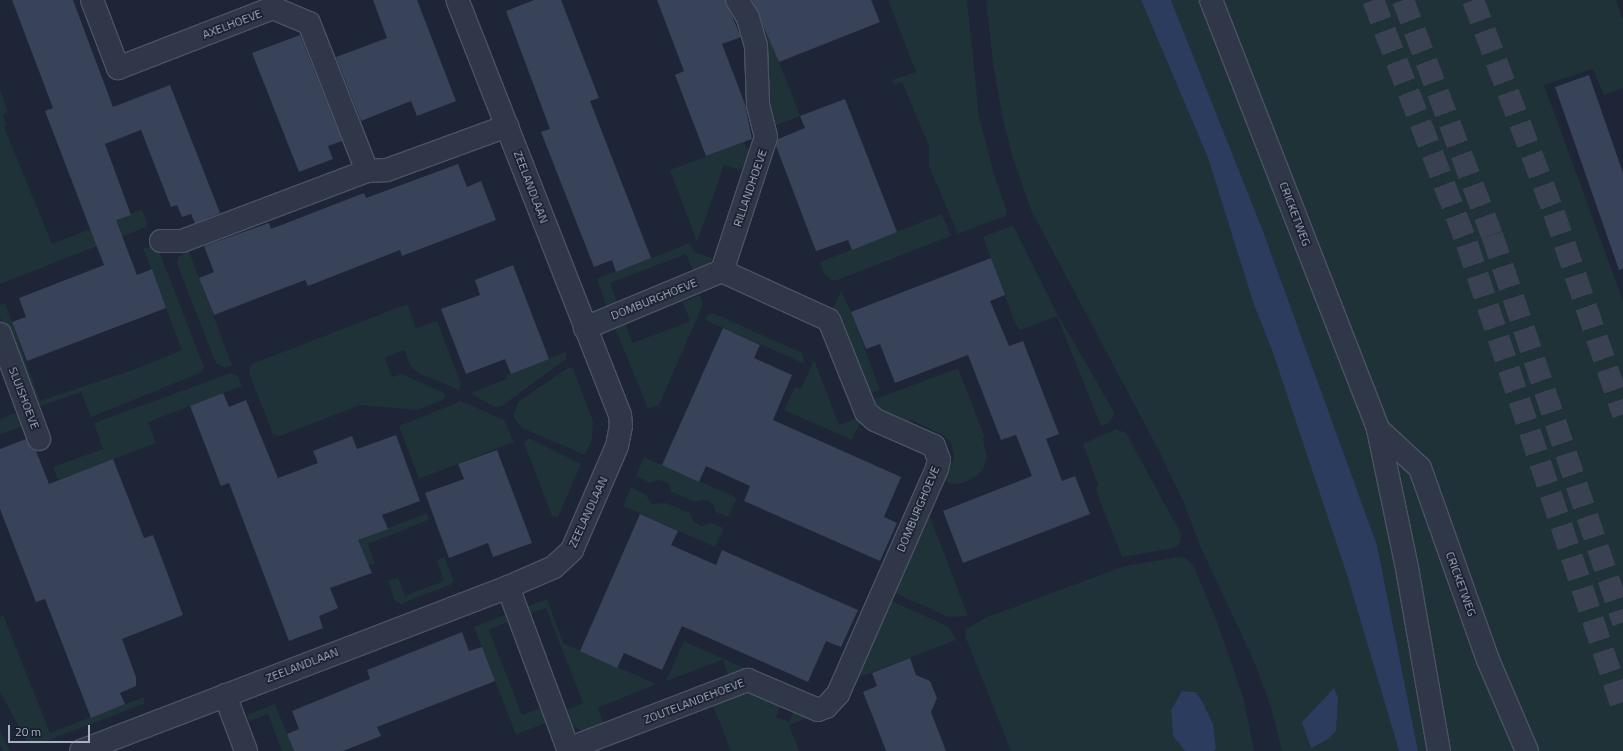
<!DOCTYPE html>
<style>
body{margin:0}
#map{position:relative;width:1623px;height:751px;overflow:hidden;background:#1d2537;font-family:"Titillium Web",sans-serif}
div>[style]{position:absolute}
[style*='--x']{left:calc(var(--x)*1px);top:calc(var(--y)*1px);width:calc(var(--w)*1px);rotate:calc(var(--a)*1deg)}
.green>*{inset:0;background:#1f3238}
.water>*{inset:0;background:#2c3c5f}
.building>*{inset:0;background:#384258}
.highway-tunnel>*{height:22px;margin-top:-11px;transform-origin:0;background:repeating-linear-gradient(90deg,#394153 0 22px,transparent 0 33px)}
.roads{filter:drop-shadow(1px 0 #4b5263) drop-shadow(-1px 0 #4b5263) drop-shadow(0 1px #4b5263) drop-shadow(0 -1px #4b5263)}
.minor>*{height:22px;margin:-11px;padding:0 11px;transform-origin:11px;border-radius:11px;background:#303748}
span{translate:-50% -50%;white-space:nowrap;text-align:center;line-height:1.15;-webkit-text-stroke:3px #161d2c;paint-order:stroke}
.street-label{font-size:12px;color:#aab1c5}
.scale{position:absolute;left:8px;top:725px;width:82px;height:18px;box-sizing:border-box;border:2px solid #aab1c5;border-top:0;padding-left:5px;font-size:12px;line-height:14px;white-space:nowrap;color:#aab1c5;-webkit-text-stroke:3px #161d2c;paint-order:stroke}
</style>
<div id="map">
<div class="green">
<div style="clip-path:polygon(744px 0,755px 0,800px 116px,769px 128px)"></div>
<div style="clip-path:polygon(888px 0,967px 0,979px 116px,995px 178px,1007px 211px,1005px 216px,958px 234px,929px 166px,929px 146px,902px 82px,894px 85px,892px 80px,916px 72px)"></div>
<div style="clip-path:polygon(986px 0,1141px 0,1208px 158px,1254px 305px,1272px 350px,1347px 575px,1399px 751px,1282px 751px,1271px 707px,1253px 659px,1201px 548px,1183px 501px,1158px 449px,1031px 210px,1012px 155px,1002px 115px,993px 63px)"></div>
<div style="clip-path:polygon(1171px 0,1616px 0,1623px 19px,1623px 88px,1604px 95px,1593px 69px,1544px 85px,1623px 301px,1623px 751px,1418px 751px,1377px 545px,1263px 231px)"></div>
<div style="clip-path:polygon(0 90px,8px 112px,3px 115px,7px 125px,4px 127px,52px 244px,142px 209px,147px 223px,146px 227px,0 284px)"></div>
<div style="clip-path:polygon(744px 142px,746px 148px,750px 150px,741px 170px,724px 165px,697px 242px,670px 170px)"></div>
<div style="clip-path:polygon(942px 214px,951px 236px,837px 280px,831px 280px,825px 275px,820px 262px)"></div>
<div style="clip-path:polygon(1013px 225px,1058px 315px,1114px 412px,1114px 416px,1108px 423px,1101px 426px,1057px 316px,1020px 330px,1015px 323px,983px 237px)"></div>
<div style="clip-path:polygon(690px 243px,694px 252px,713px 259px,707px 266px,694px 273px,686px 254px,610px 283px,617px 303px,607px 307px,597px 279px)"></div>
<div style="clip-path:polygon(153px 247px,159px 251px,204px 367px,202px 372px,91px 417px,81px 392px,35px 408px,0 317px,0 305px,5px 303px,40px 401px,136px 369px,182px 350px,143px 248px)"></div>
<div style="clip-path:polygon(189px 251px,232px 365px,225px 368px,216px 363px,177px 264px,178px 257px)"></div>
<div style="clip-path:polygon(841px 291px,851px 312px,880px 390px,870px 393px,840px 313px,833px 309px)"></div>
<div style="clip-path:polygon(700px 295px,703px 304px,659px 405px,648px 408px,615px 328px,625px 324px,633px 343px,690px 321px,683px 302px)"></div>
<div style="clip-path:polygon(407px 304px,416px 328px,437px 321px,461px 384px,459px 390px,418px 373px,410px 365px,404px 350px,385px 358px,392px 377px,402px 374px,444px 393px,445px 399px,417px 410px,360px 405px,280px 436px,273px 434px,249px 373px,252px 364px)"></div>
<div style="clip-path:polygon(713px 313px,802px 353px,805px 364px,705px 320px,707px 315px)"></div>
<div style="clip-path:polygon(566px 352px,566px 359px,502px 406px,494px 407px,473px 395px,472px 392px,507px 379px,506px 375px)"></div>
<div style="clip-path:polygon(814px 360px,839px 425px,858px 418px,860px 423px,852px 440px,784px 410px,795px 387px,801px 389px)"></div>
<div style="clip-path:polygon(569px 367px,573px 368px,593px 421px,592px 440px,585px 455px,522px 428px,513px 416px,518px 402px)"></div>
<div style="clip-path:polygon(958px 368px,985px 438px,983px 439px,987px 457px,983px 469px,977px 476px,963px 483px,952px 484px,945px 481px,954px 457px,951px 443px,946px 437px,910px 419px,908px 423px,880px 410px,873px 400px)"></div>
<div style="clip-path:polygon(231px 373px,238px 376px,242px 386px,148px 422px,156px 443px,58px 480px,53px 467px,103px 449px,94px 423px)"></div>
<div style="clip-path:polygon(461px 401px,504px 420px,514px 442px,419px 479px,399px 426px)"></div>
<div style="clip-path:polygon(15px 413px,24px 417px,28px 424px,0 435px,0 419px)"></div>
<div style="clip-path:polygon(1116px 429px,1126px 433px,1181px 534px,1180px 543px,1174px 548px,1122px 557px,1096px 491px,1098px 484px,1083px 444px)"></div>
<div style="clip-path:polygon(529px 438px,581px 464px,558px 517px,552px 516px,524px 443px)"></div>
<div style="clip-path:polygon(644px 457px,737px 498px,728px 517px,716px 512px,714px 506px,709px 501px,702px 500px,695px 502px,671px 492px,669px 484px,664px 481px,656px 480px,650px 483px,636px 476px)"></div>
<div style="clip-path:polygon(631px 487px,645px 494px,652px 504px,666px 503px,690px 513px,693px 521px,701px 526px,711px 523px,724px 528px,715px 547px,623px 506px)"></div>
<div style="clip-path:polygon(928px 511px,935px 530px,968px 616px,948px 617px,891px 591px)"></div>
<div style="clip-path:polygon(426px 513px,429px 519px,426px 521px,368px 544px,375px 563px,369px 566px,349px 544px)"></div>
<div style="clip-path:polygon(444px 556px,454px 581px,452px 584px,401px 604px,395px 601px,388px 581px,398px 577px,405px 596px,444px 581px,437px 561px)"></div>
<div style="clip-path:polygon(1178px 557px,1185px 558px,1193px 565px,1216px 619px,1244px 700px,1254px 751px,1214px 751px,1216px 749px,1213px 724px,1203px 703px,1196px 692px,1182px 691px,1171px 710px,1173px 736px,1185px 751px,1011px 751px,965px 636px,966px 629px,990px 616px,1125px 566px)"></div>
<div style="clip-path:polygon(547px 599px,563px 643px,656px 684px,598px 708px,604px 725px,584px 732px,569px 724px,564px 711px,583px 703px,546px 608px,527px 614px,525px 607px)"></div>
<div style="clip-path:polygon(888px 599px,949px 627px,956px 640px,852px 680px)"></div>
<div style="clip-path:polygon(3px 615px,50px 733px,144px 697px,144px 704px,38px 744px,28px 743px,0 692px,0 617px)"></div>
<div style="clip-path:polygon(505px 615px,508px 622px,489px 630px,522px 715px,541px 708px,547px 722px,516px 735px,474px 627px)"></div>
<div style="clip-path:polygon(684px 641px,751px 671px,729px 677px,723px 660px,666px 681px)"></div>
<div style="clip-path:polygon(748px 692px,782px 703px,776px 717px,789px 722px,795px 709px,809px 717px,789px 725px,799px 751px,731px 751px,713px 705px)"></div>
<div style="clip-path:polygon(275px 704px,287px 734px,294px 751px,282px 751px,268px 714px,249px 721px,247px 715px)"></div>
<div style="clip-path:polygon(0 730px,10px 751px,3px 751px,0 745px)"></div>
</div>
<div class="water">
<div style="clip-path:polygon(1141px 0,1171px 0,1263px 231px,1377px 545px,1418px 751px,1399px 751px,1347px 575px,1272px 350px,1254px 305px,1208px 158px)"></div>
<div style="clip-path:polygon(1334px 688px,1338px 698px,1336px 731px,1328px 739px,1311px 748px,1302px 722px)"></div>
<div style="clip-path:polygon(1182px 691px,1196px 692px,1203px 703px,1213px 724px,1216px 749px,1214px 751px,1185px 751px,1173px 736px,1171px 710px)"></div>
</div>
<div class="building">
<div style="clip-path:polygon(12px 0,73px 0,113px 107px,170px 85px,220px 213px,195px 223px,191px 214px,182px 217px,177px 205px,171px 207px,141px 130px,105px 144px,131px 215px,116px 220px,137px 275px,152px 269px,166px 308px,27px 361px,12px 322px,26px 317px,19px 298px,104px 265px,45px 111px,53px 108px)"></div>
<div style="clip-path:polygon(373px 0,417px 0,456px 101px,417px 116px,411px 101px,361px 121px,336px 57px,387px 38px)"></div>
<div style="clip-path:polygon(534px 0,561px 0,599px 98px,590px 101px,651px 258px,616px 272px,612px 260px,594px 267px,541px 132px,550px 129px,506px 11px)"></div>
<div style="clip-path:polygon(657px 0,725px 0,741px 37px,722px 44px,745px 104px,752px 139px,706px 156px,675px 75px,684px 71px)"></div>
<div style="clip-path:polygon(752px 0,871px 0,880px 22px,779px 62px)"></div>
<div style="clip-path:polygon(300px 35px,342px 141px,328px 146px,333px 159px,299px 172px,252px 53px)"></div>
<div style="clip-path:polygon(1589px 75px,1623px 173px,1623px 269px,1619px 270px,1555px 87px)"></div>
<div style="clip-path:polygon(845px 99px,897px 232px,852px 250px,848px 240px,816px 251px,776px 146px,778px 139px,805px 128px,800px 116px)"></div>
<div style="clip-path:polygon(458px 164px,467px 187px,481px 181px,496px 220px,402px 256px,400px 250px,308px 286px,305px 280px,214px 315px,199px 278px,214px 272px,204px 246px,269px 223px,271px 229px,364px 193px,366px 198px)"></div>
<div style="clip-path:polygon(991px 258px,1005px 295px,990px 301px,1009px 346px,1023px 341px,1059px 434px,1046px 439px,1062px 481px,1075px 476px,1090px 514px,963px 563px,943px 511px,1032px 476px,1016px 435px,1001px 440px,968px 355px,895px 383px,880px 344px,866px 349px,851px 312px)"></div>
<div style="clip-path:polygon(513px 265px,549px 359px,511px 374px,505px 359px,466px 374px,441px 309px,480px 295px,475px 280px)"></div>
<div style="clip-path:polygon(723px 328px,760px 345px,754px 358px,792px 375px,773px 420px,901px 477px,884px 517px,897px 523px,880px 561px,744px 501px,750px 486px,706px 466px,699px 482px,662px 465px)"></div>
<div style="clip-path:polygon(223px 393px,229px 407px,246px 400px,278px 478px,318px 463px,313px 451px,352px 436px,357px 449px,396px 435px,420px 501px,382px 515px,388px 529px,358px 540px,372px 573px,330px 588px,338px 608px,319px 616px,323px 628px,289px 641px,229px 483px,221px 486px,190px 406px)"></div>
<div style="clip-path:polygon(26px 439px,31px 448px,36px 451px,49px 484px,113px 459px,144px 538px,153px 535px,183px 615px,122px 639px,136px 677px,136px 686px,120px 693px,125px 704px,91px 718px,45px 599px,36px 602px,0 509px,0 449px)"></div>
<div style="clip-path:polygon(497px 450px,532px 543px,493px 557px,488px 543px,449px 558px,425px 493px,464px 479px,458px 464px)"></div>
<div style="clip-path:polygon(640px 514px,678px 531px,671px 545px,716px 565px,722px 550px,858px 610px,841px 647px,826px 641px,808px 682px,682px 626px,662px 670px,624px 653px,617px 668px,580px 651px)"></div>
<div style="clip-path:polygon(462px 632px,469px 651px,482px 647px,495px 681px,377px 727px,381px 736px,343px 751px,294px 751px,287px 734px,299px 729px,292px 711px,370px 679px,367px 670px)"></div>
<div style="clip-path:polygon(910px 658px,916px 675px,930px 681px,937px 698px,931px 712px,946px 751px,886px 751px,873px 717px,863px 692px,877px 686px,872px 673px)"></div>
</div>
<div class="highway-tunnel">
<div style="--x:1373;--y:0;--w:261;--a:68.9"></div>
<div style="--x:1467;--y:244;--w:491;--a:71.5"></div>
<div style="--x:1403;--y:0;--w:251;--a:69.3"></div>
<div style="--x:1492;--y:235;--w:409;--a:71.3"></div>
<div style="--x:1473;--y:0;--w:228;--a:69.2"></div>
<div style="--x:1554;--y:213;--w:213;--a:71.1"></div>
</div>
<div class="roads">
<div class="minor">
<div style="--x:92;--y:0;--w:73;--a:69.1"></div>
<div style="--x:118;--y:68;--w:166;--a:-21.2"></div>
<div style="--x:273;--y:8;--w:39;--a:23"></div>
<div style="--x:309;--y:23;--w:159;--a:68.6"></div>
<div style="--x:1211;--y:0;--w:460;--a:68.7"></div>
<div style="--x:1378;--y:429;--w:142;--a:78.2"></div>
<div style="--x:1407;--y:568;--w:186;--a:80.1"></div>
<div style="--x:161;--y:241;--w:21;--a:0"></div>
<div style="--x:182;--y:241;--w:198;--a:-20.7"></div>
<div style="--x:367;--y:171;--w:20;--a:-3"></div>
<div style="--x:387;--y:170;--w:128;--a:-20.1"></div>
<div style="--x:585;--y:328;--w:148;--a:-22.6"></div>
<div style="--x:0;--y:334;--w:112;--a:69.6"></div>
<div style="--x:1378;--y:429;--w:57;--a:42.9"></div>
<div style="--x:1420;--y:468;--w:204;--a:70.5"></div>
<div style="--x:1488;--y:660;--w:99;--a:66.8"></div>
<div style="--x:508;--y:587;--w:175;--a:69.6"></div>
<div style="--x:225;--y:695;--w:60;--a:69.4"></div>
<div style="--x:568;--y:749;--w:193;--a:-21"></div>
<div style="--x:748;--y:680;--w:76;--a:23.2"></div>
<div style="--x:818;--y:710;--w:9;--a:-21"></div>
<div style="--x:826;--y:707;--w:18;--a:-47"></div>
<div style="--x:838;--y:694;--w:247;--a:-66.3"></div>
<div style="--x:937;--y:468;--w:8;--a:-76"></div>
<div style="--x:939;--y:460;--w:15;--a:-110"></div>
<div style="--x:934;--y:446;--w:64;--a:-156.2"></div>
<div style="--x:875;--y:420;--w:12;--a:-138"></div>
<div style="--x:866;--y:412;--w:99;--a:-111.9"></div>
<div style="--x:829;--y:320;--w:118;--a:-155.4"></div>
<div style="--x:722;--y:271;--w:141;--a:-71.8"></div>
<div style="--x:766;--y:137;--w:34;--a:-104"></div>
<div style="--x:758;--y:104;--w:58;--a:-92"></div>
<div style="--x:756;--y:46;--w:29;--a:-106"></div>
<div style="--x:748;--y:18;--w:21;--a:-121"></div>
<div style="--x:81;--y:751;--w:457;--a:-21"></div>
<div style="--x:508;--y:587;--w:50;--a:-23.5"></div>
<div style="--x:554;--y:567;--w:25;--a:-43"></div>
<div style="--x:572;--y:550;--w:113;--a:-66.6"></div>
<div style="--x:617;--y:446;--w:20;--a:-79"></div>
<div style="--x:621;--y:426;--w:11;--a:-95"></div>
<div style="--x:620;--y:415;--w:446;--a:-111.4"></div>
</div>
</div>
<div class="street-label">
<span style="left:232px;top:24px;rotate:-21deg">AXELHOEVE</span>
<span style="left:531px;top:187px;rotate:69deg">ZEELANDLAAN</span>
<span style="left:750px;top:188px;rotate:-71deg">RILLANDHOEVE</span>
<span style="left:1295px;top:214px;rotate:69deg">CRICKETWEG</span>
<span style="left:654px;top:299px;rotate:-22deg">DOMBURGHOEVE</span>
<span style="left:24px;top:398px;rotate:69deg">SLUISHOEVE</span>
<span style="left:918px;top:509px;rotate:-67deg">DOMBURGHOEVE</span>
<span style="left:588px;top:512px;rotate:-65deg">ZEELANDLAAN</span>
<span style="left:1461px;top:584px;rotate:70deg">CRICKETWEG</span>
<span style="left:302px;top:665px;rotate:-21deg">ZEELANDLAAN</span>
<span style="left:694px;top:701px;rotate:-21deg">ZOUTELANDEHOEVE</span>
</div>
<div class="scale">20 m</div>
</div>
